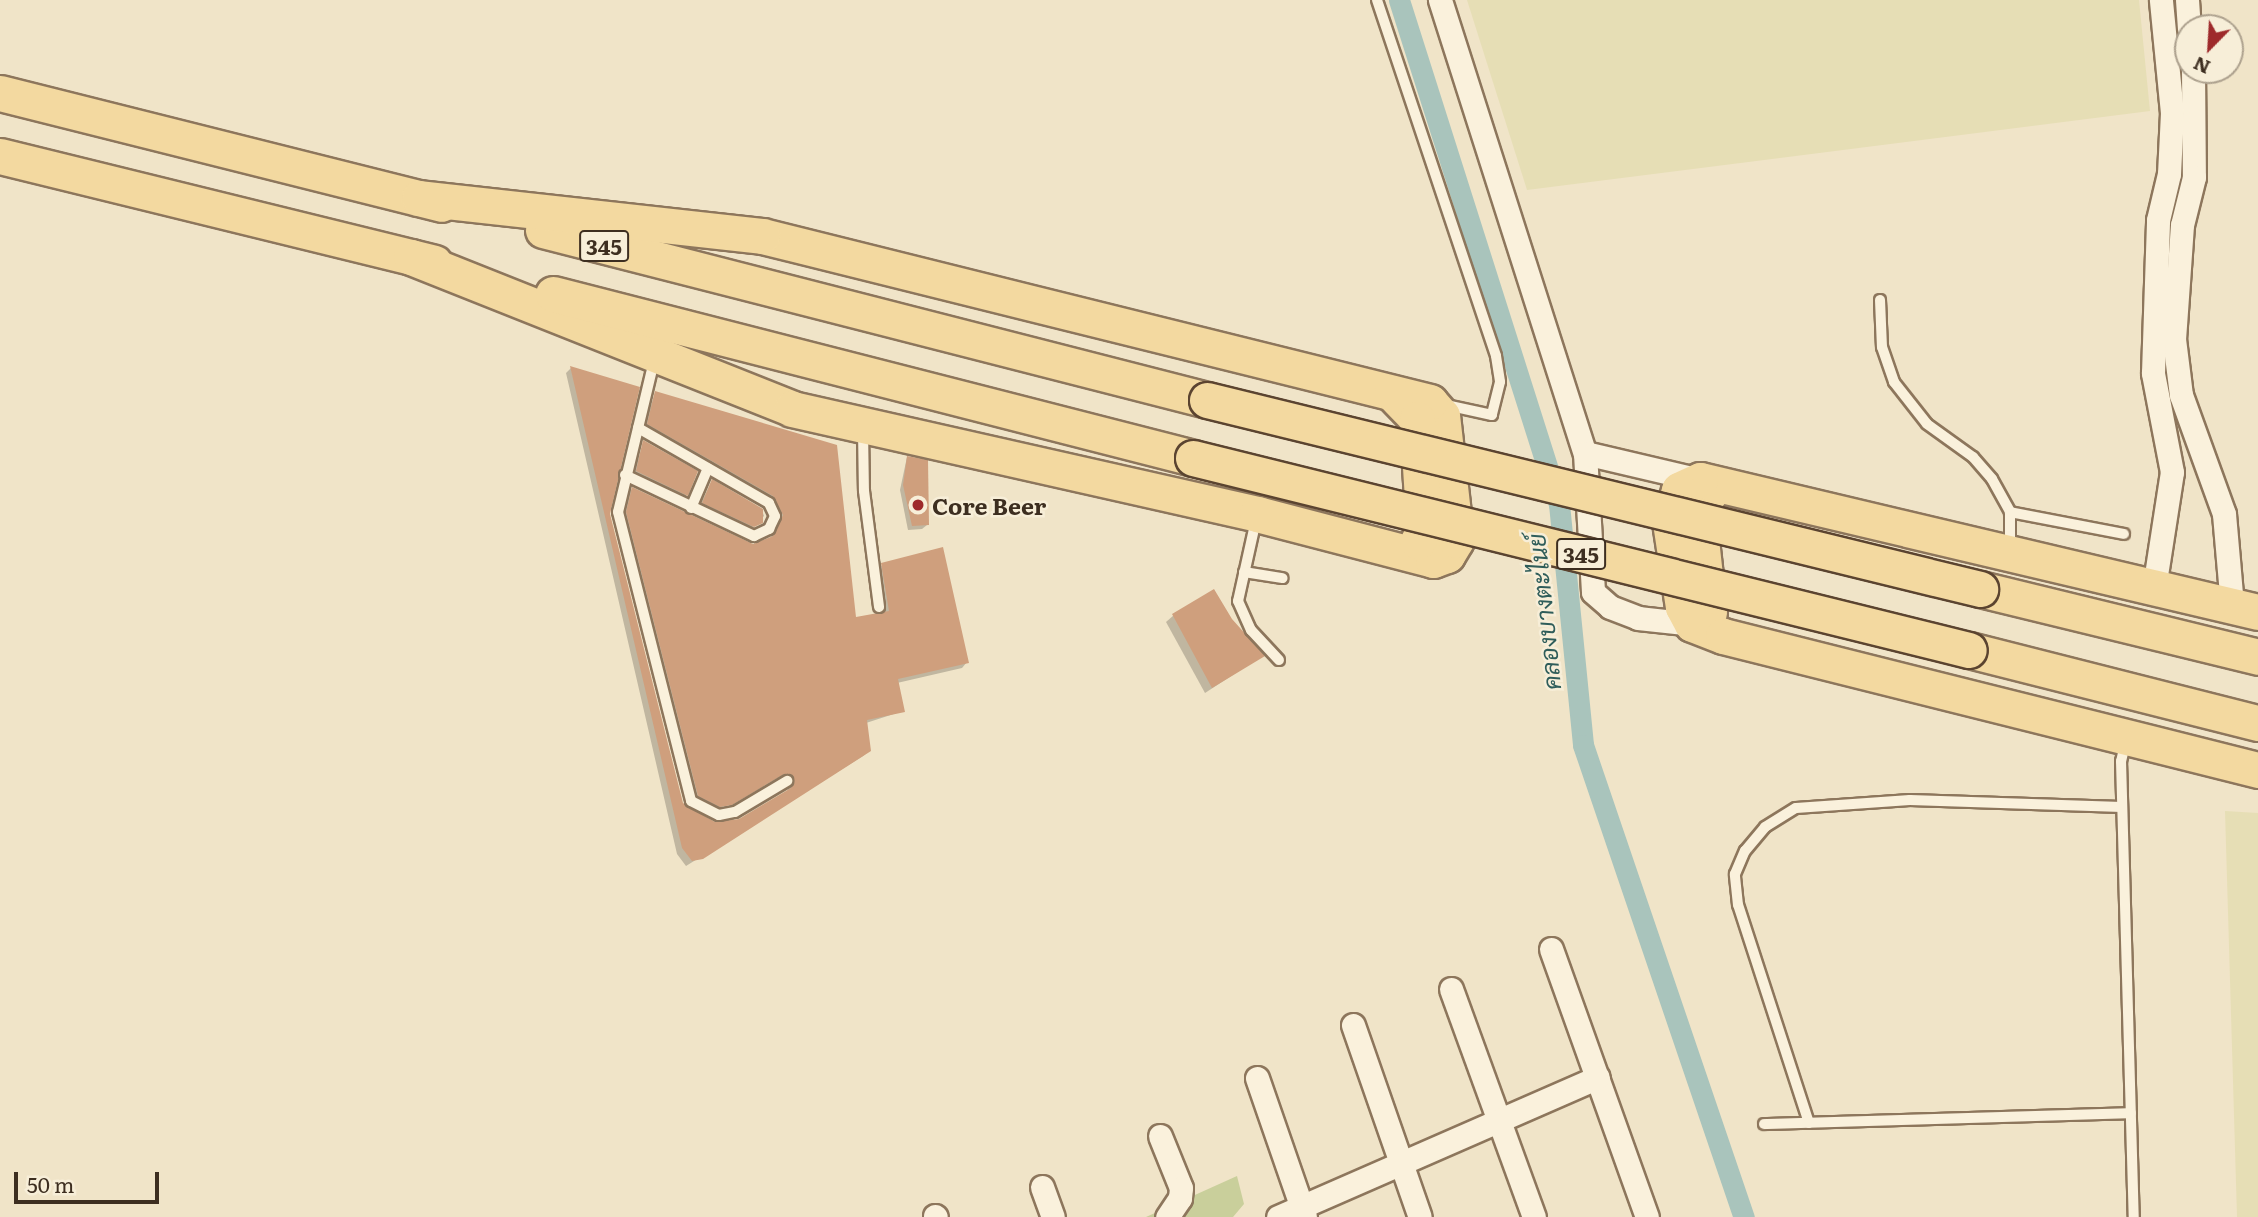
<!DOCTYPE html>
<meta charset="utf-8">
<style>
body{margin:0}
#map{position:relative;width:2258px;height:1217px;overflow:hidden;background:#f0e4c8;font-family:Literata,Sarabun,serif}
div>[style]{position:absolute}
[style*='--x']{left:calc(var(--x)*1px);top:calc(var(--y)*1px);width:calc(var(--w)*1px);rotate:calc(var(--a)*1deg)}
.farmland>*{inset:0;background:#e6deb5}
.green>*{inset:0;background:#c9cf9b}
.shadow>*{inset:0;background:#0003}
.canal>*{height:21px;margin:-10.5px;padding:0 10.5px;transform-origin:10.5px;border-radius:10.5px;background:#a9c4bc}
.building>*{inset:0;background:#cf9f7d}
.roads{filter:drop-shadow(2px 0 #8d765c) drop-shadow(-2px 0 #8d765c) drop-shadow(0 2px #8d765c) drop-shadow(0 -2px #8d765c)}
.lane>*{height:10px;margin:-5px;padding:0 5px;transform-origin:5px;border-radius:5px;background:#faf1dc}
.street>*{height:23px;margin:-11.5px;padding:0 11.5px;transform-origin:11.5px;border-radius:11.5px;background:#faf1dc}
.primary>*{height:35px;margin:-17.5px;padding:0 17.5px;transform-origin:17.5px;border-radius:17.5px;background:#f3d9a0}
.bridges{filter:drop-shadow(2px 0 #5b4430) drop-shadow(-2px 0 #5b4430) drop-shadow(0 2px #5b4430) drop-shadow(0 -2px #5b4430)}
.primary-bridge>*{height:35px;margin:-17.5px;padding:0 17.5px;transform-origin:17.5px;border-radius:17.5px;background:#f3d9a0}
.dots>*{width:19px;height:19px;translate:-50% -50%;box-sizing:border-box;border:4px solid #f7eed8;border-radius:50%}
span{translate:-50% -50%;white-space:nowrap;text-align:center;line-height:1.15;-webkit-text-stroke:5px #f7eed8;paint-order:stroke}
.shield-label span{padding:2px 5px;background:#f7eed8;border:2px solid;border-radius:5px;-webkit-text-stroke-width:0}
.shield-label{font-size:21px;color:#3d2e20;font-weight:700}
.poi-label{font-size:23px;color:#3d2e20;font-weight:700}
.left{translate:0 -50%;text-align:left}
.water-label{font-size:24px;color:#2f5d5a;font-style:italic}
.north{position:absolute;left:2174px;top:14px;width:70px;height:70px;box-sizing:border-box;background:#f7eed8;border:2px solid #ada18e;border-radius:50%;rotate:204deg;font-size:19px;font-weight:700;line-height:28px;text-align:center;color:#3d2e20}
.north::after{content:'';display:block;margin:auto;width:24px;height:32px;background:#9e2a2b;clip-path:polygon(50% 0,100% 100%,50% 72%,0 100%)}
.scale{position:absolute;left:14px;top:1172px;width:145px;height:32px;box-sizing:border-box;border:4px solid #3d2e20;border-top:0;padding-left:9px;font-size:21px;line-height:24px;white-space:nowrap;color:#3d2e20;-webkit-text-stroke:5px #f7eed8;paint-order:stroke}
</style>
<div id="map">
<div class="farmland">
<div style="clip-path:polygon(1467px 0,2139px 0,2150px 111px,1527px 190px)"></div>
<div style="clip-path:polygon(2225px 811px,2258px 813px,2258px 1217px,2237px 1217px)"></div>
</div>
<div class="green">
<div style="clip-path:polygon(1237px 1176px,1244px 1204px,1233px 1217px,1146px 1217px)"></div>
</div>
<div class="shadow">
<div style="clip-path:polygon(571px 368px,682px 804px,715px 824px,740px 820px,787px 792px,790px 783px,777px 778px,714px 811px,693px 801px,622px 518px,627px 494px,632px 489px,753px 546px,770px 539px,778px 522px,768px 501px,643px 430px,655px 393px,835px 446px,854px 619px,884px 614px,877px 570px,882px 565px,967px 662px,962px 668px,897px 683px,903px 711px,866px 723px,869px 750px,863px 756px,686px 866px,677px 854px,566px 373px)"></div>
<div style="clip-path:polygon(644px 442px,686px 495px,682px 499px,632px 476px)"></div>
<div style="clip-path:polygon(907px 457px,927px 525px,922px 529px,908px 530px,900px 490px)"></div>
<div style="clip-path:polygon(712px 481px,762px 510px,764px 516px,748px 531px,699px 507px)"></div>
<div style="clip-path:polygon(1174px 615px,1231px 620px,1262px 656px,1205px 693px,1166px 622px)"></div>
</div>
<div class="canal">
<div style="--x:1399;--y:0;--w:529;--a:72.39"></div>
<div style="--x:1559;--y:504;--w:242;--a:84.3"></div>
<div style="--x:1583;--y:745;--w:499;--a:71.2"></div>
</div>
<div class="building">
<div style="clip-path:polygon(570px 366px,640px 387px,610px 514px,683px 803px,715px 822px,739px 819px,791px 788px,794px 778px,784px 774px,732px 805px,720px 807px,698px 796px,626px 512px,632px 487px,753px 544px,773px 536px,783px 515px,773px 496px,647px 424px,655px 391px,837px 445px,856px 617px,889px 611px,881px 563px,943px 547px,969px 663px,898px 679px,905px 712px,867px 720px,871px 751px,703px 859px,692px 861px,682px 848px)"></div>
<div style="clip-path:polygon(643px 440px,698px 471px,688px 496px,636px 471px)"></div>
<div style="clip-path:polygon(907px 456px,928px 460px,929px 525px,912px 526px,903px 485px)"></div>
<div style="clip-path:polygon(712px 479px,763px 509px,763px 523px,754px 527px,702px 503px)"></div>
<div style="clip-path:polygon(1214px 589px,1232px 619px,1265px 656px,1212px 688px,1172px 614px)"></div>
</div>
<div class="roads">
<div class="lane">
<div style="--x:1377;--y:0;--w:375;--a:71.5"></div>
<div style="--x:1496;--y:356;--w:26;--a:81"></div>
<div style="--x:1500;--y:382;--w:34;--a:104"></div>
<div style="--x:1492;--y:415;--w:51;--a:-167.6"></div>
<div style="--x:1880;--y:300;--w:47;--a:87.6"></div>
<div style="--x:1882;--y:347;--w:37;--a:71"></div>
<div style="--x:1894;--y:382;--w:53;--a:51.8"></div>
<div style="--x:1927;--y:424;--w:57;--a:35.7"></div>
<div style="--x:1973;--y:457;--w:29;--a:49"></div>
<div style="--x:1992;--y:479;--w:38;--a:61"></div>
<div style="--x:2010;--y:512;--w:35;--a:90"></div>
<div style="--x:654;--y:361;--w:155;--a:103.4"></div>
<div style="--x:618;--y:512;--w:298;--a:75.8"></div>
<div style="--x:691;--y:801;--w:31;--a:27"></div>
<div style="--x:719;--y:815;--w:16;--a:-11"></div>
<div style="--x:735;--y:812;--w:61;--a:-30.8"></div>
<div style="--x:863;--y:430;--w:61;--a:89.1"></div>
<div style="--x:864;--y:491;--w:117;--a:82.6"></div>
<div style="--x:625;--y:475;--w:143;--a:25.3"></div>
<div style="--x:754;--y:536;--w:17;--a:-25"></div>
<div style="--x:769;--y:529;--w:14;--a:-65"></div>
<div style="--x:775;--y:516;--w:14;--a:-115"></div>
<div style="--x:769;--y:503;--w:151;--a:-150.2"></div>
<div style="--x:691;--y:508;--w:43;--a:-67"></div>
<div style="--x:2010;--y:512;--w:116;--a:10.9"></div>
<div style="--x:1256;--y:520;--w:83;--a:102.5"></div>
<div style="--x:1238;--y:601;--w:32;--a:66"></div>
<div style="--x:1251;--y:630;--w:41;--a:47"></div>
<div style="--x:1244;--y:572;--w:39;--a:9"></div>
<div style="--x:2126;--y:740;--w:22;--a:103"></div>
<div style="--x:2121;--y:761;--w:456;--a:88.4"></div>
<div style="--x:1809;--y:1123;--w:229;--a:-108"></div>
<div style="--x:1738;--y:905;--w:31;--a:-96"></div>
<div style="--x:1735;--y:874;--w:25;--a:-67"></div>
<div style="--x:1745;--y:851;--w:31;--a:-50"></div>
<div style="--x:1765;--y:827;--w:36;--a:-32"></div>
<div style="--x:1796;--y:808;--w:114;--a:-4"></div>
<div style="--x:1910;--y:800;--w:212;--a:1.9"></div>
<div style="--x:1764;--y:1124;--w:367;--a:-1.7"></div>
</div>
<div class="street">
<div style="--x:1440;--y:0;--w:476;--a:72.3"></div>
<div style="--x:1585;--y:453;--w:139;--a:86.7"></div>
<div style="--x:1593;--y:592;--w:23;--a:41"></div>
<div style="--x:1610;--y:607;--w:30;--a:21"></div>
<div style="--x:1638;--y:618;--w:54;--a:6.3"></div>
<div style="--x:2187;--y:0;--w:28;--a:86"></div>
<div style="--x:2193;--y:70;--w:107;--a:89.5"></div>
<div style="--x:2194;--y:177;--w:49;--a:104"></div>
<div style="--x:2182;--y:225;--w:114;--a:94"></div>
<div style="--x:2174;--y:339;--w:56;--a:82.9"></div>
<div style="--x:2181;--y:395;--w:127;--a:70.1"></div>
<div style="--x:2224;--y:514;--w:92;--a:85"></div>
<div style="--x:1585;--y:453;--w:118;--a:13.2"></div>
<div style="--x:2154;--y:588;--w:117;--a:-81.2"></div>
<div style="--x:2172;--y:472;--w:101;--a:-100.9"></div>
<div style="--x:2153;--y:373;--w:153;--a:-88.1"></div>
<div style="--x:2158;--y:220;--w:47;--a:-76.6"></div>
<div style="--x:2169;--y:174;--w:61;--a:-87.2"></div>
<div style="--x:2172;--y:113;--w:114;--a:-95.6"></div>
<div style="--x:1551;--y:949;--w:285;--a:70.3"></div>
<div style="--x:1451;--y:989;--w:243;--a:70"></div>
<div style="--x:1353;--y:1025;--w:203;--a:70.8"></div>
<div style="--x:1257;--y:1078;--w:147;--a:70.9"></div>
<div style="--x:1160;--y:1136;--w:56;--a:68"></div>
<div style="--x:1181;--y:1188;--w:10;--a:96"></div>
<div style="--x:1180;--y:1198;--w:23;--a:124"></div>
<div style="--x:1042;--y:1187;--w:32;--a:70"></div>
<div style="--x:935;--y:1216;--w:1;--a:45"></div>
<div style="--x:1278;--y:1217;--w:349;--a:-23.6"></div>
</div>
<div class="primary">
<div style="--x:0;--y:93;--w:455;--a:14.1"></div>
<div style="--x:0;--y:156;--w:447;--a:13.8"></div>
<div style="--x:543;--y:230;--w:685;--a:14.36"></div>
<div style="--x:411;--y:257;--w:410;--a:21.7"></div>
<div style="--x:792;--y:409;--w:477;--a:12.7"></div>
<div style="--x:1257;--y:514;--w:182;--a:14.6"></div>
<div style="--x:1433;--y:560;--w:15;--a:-20"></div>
<div style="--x:1447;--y:555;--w:17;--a:-59"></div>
<div style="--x:1456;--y:540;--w:125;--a:-96.4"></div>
<div style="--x:1442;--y:416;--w:18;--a:-131"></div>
<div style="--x:1430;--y:402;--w:688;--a:-166.04"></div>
<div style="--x:762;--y:236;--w:345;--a:-173.7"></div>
<div style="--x:553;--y:294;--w:661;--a:14.37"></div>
<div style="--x:1392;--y:393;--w:36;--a:46"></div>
<div style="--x:1417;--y:419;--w:111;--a:86.4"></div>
<div style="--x:1424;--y:530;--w:13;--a:119"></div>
<div style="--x:1980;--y:589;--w:286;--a:13.7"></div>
<div style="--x:1709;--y:612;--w:81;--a:-96.3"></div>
<div style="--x:1700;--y:531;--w:32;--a:-83"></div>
<div style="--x:1704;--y:499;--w:8;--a:-45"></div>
<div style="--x:2258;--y:612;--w:573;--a:-166.69"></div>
<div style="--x:1700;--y:480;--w:23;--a:155"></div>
<div style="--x:1679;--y:490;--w:33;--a:106"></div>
<div style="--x:1670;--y:522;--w:86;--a:81.3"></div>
<div style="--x:1683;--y:607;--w:19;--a:62"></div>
<div style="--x:1692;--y:624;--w:33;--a:21"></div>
<div style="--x:1723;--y:636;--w:552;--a:14.06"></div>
<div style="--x:1969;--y:650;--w:298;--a:14.2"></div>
</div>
</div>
<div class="bridges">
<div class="primary-bridge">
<div style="--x:1207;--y:400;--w:796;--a:13.74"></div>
<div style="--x:1193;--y:458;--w:799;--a:13.9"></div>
</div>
</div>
<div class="dots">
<div style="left:918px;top:505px;background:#9e2a2b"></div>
</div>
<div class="shield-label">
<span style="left:604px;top:246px">345</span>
<span style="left:1581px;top:554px">345</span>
</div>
<div class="poi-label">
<span class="left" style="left:932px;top:505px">Core Beer</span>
</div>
<div class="water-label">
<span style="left:1543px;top:612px;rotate:-96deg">คลองบางตะไนย์</span>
</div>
<div class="north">N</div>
<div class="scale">50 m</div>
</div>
